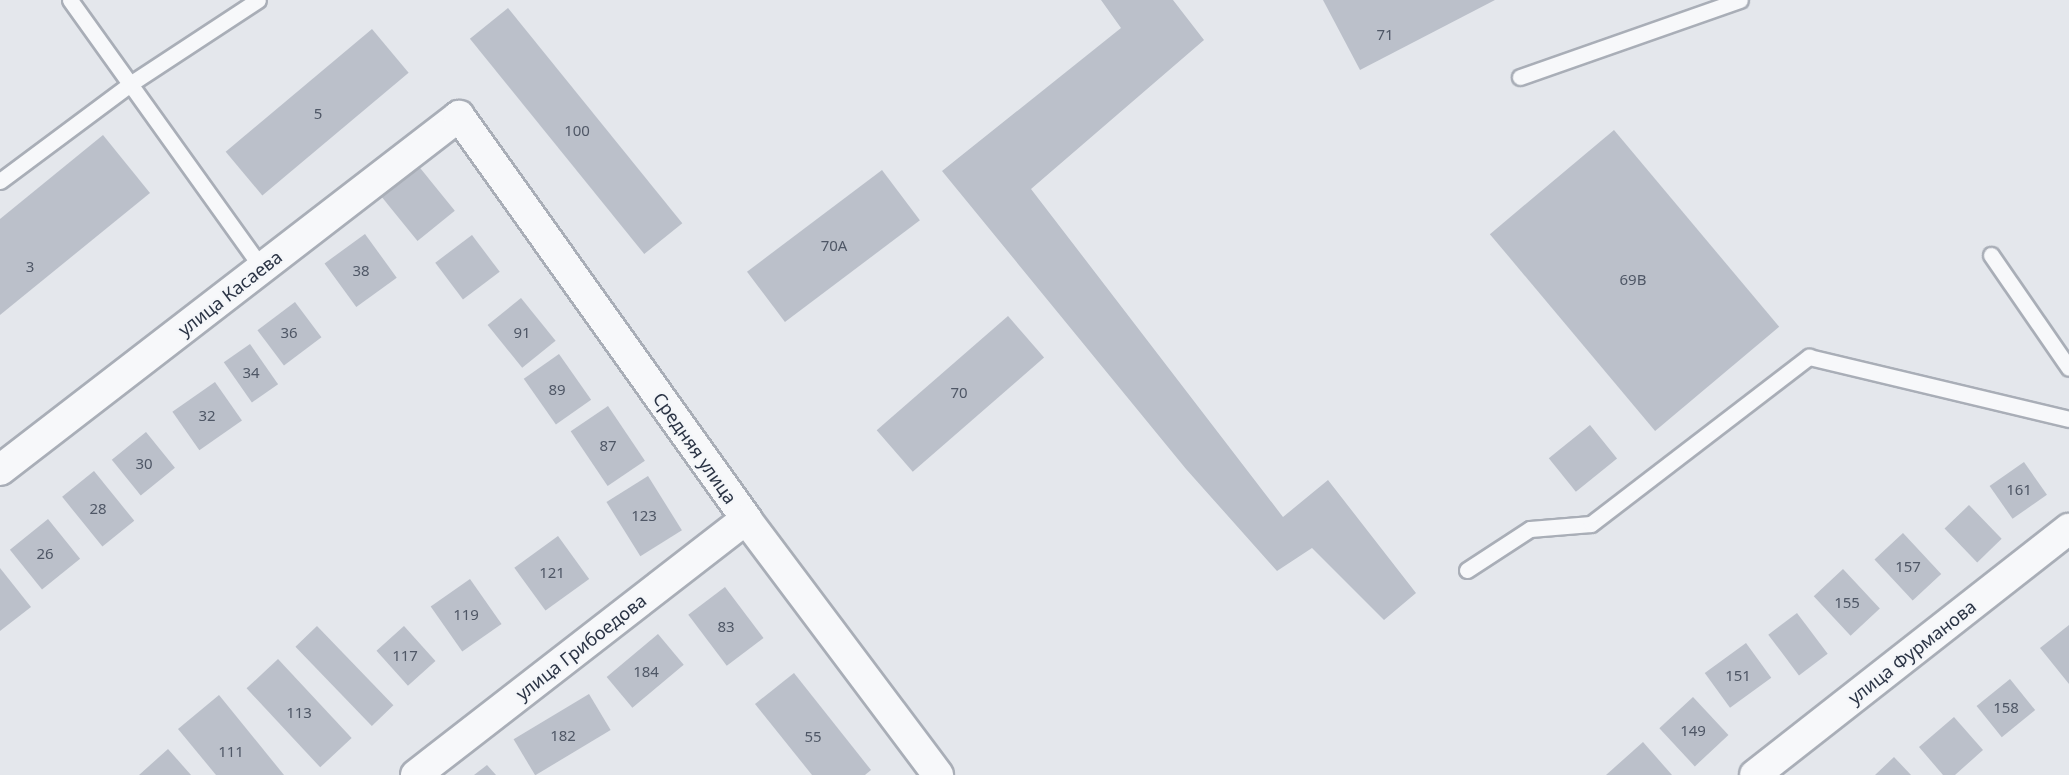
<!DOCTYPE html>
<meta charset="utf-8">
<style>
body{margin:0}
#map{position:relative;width:2069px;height:775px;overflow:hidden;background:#e4e7ec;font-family:"Noto Sans",sans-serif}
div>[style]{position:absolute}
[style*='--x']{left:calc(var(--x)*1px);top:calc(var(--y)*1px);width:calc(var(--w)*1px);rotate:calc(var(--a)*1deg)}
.building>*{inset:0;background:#bbc0ca;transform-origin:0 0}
.roads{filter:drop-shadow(2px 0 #a9aeb7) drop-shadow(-2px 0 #a9aeb7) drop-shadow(0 2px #a9aeb7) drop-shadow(0 -2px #a9aeb7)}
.service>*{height:15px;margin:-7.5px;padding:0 7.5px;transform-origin:7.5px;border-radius:7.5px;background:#f7f8fa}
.minor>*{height:30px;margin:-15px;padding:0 15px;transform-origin:15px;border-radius:15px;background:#f7f8fa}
span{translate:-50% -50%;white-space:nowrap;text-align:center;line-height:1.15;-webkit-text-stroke:4.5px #f4f6f9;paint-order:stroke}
.number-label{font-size:15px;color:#4f5766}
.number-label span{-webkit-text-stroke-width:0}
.street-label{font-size:18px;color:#2b3445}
</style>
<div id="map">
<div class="building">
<div style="clip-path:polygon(1101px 0,1173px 0,1204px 40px,1031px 189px,1283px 517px,1328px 480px,1416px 593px,1384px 620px,1312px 548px,1277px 571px,1186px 469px,942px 171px,1121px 28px)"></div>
<div style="clip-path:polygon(1323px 0,1495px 0,1360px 70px)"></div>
<div style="left:508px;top:8px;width:277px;height:49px;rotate:51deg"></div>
<div style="left:372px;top:29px;width:57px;height:191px;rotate:50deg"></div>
<div style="left:1614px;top:130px;width:257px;height:162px;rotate:50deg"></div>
<div style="clip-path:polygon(103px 135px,150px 193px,0 315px,0 219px)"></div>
<div style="left:412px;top:158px;width:68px;height:48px;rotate:51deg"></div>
<div style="left:882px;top:170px;width:63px;height:169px;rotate:53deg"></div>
<div style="left:365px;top:234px;width:54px;height:50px;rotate:54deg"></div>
<div style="left:472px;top:235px;width:46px;height:46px;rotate:53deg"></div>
<div style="left:521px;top:298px;width:55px;height:43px;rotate:51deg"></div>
<div style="left:295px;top:302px;width:44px;height:47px;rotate:53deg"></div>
<div style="left:1008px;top:316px;width:55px;height:174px;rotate:49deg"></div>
<div style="left:250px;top:344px;width:49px;height:32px;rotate:55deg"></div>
<div style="left:559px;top:354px;width:56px;height:43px;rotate:55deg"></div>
<div style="left:215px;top:382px;width:47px;height:52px;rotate:55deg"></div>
<div style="left:608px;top:406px;width:66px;height:45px;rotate:56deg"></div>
<div style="left:1590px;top:425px;width:43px;height:53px;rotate:51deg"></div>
<div style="left:146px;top:432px;width:46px;height:44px;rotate:51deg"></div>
<div style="left:2024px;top:462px;width:40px;height:42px;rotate:55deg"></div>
<div style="left:94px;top:471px;width:64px;height:41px;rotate:51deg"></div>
<div style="left:648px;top:476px;width:64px;height:49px;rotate:58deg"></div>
<div style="left:1969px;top:505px;width:47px;height:34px;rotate:46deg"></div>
<div style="left:48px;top:519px;width:51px;height:49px;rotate:51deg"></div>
<div style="left:1903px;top:533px;width:56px;height:39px;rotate:47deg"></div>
<div style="left:558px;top:536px;width:53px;height:54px;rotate:54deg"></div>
<div style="clip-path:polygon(0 568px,31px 607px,0 631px)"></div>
<div style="left:1843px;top:569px;width:54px;height:40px;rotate:47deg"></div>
<div style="left:470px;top:579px;width:55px;height:48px;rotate:55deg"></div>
<div style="left:725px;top:587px;width:64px;height:46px;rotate:53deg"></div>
<div style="left:1797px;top:613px;width:51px;height:36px;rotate:53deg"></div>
<div style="clip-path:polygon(2069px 625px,2069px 684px,2040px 648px)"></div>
<div style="left:317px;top:626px;width:110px;height:30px;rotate:46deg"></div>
<div style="left:404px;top:626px;width:47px;height:37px;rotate:48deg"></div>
<div style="left:658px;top:634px;width:40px;height:67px;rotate:50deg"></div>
<div style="left:1746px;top:643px;width:43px;height:51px;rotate:54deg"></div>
<div style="left:278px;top:659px;width:108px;height:43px;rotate:47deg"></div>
<div style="clip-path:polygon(794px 673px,871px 770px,865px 775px,812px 775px,755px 704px)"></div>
<div style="left:2010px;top:679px;width:40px;height:43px;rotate:51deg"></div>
<div style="left:589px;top:694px;width:42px;height:88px;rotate:59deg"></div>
<div style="clip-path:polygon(219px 695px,284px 775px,216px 775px,178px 729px)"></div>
<div style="left:1693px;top:697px;width:52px;height:46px;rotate:47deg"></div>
<div style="clip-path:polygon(1954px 717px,1983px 750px,1955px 775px,1943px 775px,1919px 747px)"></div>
<div style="clip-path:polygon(1643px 742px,1672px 775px,1606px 775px)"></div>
<div style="clip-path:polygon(168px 749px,191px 775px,139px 775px)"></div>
<div style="clip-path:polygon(1894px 757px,1911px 775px,1875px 775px)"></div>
<div style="clip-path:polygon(487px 765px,496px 775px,474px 775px)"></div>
</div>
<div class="roads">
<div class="service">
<div style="--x:70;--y:0;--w:330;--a:54.4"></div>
<div style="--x:1520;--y:77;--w:233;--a:-19.3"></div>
<div style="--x:0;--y:181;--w:162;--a:-36.7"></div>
<div style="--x:130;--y:84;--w:153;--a:-33.3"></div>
<div style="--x:1991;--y:255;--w:137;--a:55.4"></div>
<div style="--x:1467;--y:570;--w:75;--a:-33.1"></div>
<div style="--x:1530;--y:529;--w:61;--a:-4.7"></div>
<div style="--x:1591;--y:524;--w:275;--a:-37.5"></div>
<div style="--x:1809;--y:357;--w:267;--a:13.4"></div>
</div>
<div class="minor">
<div style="--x:0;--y:470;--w:580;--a:-37.64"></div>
<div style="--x:459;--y:116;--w:495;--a:54.5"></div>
<div style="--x:746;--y:519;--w:320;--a:53.1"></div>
<div style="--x:416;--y:775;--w:418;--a:-37.8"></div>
<div style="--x:1755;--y:775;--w:399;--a:-38.1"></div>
</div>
</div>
<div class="number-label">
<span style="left:1385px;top:35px">71</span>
<span style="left:318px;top:114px">5</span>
<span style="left:577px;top:131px">100</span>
<span style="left:834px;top:246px">70А</span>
<span style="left:30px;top:267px">3</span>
<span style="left:361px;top:271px">38</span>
<span style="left:1633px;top:280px">69В</span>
<span style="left:289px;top:333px">36</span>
<span style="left:522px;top:333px">91</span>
<span style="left:251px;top:373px">34</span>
<span style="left:557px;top:390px">89</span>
<span style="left:959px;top:393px">70</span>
<span style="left:207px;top:416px">32</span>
<span style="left:608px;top:446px">87</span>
<span style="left:144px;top:464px">30</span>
<span style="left:2019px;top:490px">161</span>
<span style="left:98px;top:509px">28</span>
<span style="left:644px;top:516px">123</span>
<span style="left:45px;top:554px">26</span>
<span style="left:1908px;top:567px">157</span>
<span style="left:552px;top:573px">121</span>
<span style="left:1847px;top:603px">155</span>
<span style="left:466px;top:615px">119</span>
<span style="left:726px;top:627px">83</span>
<span style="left:405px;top:656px">117</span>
<span style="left:646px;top:672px">184</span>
<span style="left:1738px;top:676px">151</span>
<span style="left:2006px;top:708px">158</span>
<span style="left:299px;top:713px">113</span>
<span style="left:1693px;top:731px">149</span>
<span style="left:563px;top:736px">182</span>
<span style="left:813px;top:737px">55</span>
<span style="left:231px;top:752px">111</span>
</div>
<div class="street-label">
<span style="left:230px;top:293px;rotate:-38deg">улица Касаева</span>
<span style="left:695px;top:448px;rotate:55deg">Средняя улица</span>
<span style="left:581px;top:647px;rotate:-38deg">улица Грибоедова</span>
<span style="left:1912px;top:652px;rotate:-38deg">улица Фурманова</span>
</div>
</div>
